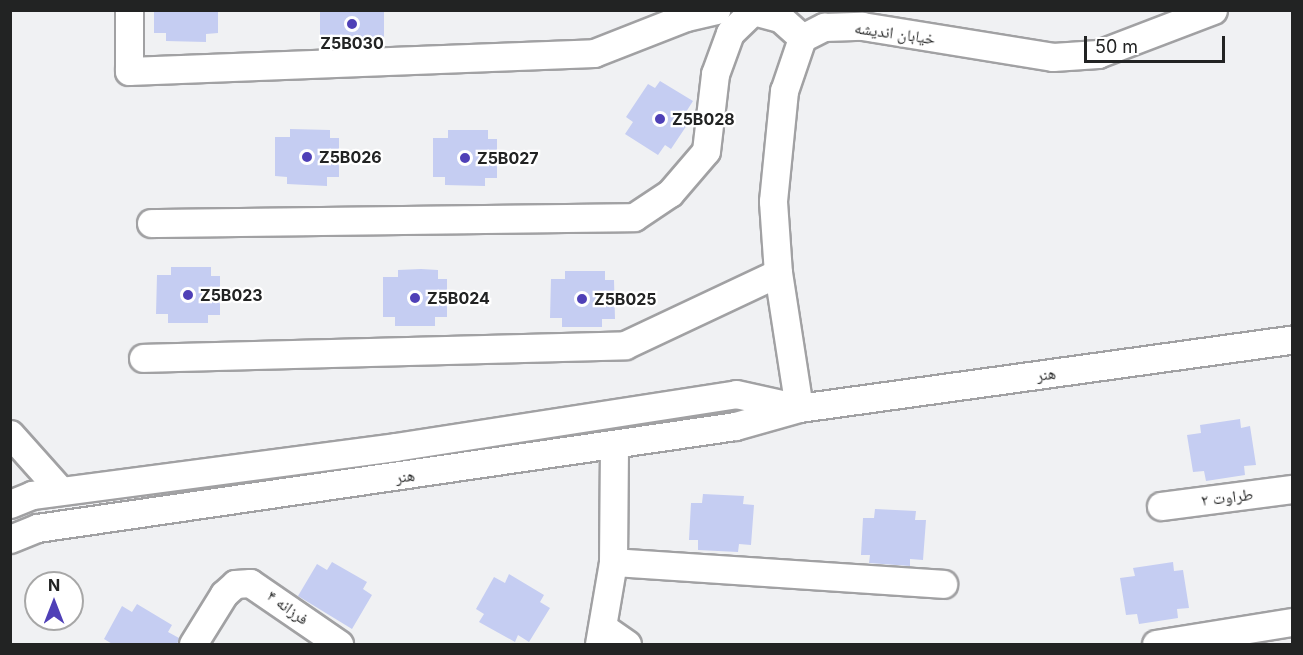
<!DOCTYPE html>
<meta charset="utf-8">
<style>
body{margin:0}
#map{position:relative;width:1303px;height:655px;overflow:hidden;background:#f0f1f3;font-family:Inter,"Noto Naskh Arabic",sans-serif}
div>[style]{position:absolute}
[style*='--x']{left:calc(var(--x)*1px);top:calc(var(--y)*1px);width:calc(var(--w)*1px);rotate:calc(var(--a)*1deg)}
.building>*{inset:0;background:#c5cdf2}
.roads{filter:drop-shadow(2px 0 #a1a1a3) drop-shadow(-2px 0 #a1a1a3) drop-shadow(0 2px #a1a1a3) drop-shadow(0 -2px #a1a1a3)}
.minor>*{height:27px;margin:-13.5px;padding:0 13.5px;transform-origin:13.5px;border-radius:13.5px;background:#fff}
.dots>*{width:16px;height:16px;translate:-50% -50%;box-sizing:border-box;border:3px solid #fff;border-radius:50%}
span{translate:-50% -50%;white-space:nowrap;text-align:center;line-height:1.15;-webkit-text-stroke:4.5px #fff;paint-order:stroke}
.street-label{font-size:16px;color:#222323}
.poi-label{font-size:16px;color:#222323;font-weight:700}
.left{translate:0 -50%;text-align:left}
.frame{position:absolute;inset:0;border:12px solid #222323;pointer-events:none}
.north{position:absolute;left:24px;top:571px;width:60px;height:60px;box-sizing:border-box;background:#fff;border:2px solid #a7a7a7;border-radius:50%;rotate:0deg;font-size:16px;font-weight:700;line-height:24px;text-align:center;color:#222323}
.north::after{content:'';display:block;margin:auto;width:21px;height:27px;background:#4f40b7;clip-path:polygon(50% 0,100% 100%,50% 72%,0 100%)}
.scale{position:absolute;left:1084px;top:36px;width:141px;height:27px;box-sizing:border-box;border:3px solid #222323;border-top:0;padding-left:8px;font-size:18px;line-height:21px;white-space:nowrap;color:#222323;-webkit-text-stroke:4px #fff;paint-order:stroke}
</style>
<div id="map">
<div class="building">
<div style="clip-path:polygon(154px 10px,218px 10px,218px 33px,206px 34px,206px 42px,166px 41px,166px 33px,154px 33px)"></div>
<div style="clip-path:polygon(320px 10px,384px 10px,384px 38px,372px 38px,372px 46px,332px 46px,332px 37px,320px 37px)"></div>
<div style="clip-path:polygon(660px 81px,693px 101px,686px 112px,693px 116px,671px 149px,665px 145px,658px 155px,625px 134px,633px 122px,626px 117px,648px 84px,655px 88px)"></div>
<div style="clip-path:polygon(290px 129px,330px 130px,330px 138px,339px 138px,339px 177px,327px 177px,327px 186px,287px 184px,287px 177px,275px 176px,275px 137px,290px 137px)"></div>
<div style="clip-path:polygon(448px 130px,488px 130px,488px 139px,497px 139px,497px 178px,485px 178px,485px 186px,445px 185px,445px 177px,433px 177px,433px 138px,448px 138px)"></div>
<div style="clip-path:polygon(171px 267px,211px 267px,211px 276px,220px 276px,220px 315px,208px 315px,208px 323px,168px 323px,168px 314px,156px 314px,157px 275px,171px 275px)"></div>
<div style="clip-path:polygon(421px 269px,438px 270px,438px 279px,447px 279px,447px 317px,435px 317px,435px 326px,395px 326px,395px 317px,383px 317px,383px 277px,398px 277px,398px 270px)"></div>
<div style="clip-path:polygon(565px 271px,605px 271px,605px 280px,614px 280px,615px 319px,602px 319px,602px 327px,562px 327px,562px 318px,550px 318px,551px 279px,565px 279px)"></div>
<div style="clip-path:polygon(1240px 419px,1241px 428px,1250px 426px,1256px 465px,1244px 466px,1245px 475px,1206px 481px,1204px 471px,1193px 472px,1187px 435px,1201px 433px,1200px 425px)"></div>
<div style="clip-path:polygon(703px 494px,744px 496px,743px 504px,754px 505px,751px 545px,739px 544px,738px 552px,698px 550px,698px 540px,689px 540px,691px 503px,702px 503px)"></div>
<div style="clip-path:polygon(875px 509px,916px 511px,915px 520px,926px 520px,923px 560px,910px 559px,910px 566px,869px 563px,870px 555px,861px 555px,863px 518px,874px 518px)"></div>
<div style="clip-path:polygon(332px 562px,367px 582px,363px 589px,372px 595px,352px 629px,298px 596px,317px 564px,327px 570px)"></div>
<div style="clip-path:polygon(1173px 562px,1174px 571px,1183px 570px,1189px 608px,1177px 609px,1178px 618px,1139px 624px,1137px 614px,1126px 615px,1120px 578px,1135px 576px,1133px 568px)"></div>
<div style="clip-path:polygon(509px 574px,544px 595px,540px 602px,550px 608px,529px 642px,518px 635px,515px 642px,479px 622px,484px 614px,476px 609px,494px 577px,505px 583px)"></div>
<div style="clip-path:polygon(137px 604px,172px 625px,168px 632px,179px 638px,177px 645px,114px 645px,104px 639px,122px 606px,132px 612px)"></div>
</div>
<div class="roads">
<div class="minor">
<div style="--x:129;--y:10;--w:61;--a:90"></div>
<div style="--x:129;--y:71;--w:465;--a:-2.2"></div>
<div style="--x:594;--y:53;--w:99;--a:-21.4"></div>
<div style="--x:686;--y:17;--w:31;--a:-13"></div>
<div style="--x:151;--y:223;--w:483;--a:-0.7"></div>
<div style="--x:634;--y:217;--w:43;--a:-33.7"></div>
<div style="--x:670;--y:193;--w:55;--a:-49.4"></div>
<div style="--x:706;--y:151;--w:78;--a:-83.3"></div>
<div style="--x:715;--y:74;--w:44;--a:-69.9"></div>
<div style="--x:730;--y:33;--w:32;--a:-44"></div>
<div style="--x:753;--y:11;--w:28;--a:15"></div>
<div style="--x:780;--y:18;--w:30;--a:42"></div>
<div style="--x:143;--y:358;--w:482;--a:-1.5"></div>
<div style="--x:625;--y:345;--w:169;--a:-25.2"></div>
<div style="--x:799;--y:408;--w:137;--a:-98.8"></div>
<div style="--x:778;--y:273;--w:72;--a:-94"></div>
<div style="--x:773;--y:201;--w:111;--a:-84.3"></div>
<div style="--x:784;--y:91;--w:56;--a:-71.2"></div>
<div style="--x:802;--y:38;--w:25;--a:-27"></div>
<div style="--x:824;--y:27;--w:38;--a:-2"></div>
<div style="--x:862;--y:26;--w:193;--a:9.2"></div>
<div style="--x:1053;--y:57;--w:45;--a:-3.8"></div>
<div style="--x:1098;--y:54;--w:123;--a:-20.9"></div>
<div style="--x:10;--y:434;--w:76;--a:48.2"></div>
<div style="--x:10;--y:504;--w:24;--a:-22"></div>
<div style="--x:32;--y:495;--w:366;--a:-7.5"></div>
<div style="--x:395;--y:447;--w:345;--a:-8.8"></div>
<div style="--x:736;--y:394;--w:60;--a:12.4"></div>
<div style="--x:1161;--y:506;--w:132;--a:-7.4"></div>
<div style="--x:10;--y:539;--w:29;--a:-22"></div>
<div style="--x:37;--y:528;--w:705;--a:-8.31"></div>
<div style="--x:735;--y:426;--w:66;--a:-15.7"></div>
<div style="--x:799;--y:408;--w:498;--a:-7.9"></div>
<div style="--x:613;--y:562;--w:331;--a:3.8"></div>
<div style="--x:604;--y:628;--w:28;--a:35"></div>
<div style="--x:193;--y:644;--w:59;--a:-58.2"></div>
<div style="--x:224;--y:594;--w:15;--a:-42"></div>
<div style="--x:235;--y:584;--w:15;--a:-4"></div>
<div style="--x:250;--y:583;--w:108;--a:34.4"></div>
<div style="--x:599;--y:644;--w:83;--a:-80.3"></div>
<div style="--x:613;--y:562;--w:117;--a:-89.5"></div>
<div style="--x:1156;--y:644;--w:138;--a:-9.2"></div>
</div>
</div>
<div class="dots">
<div style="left:352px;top:24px;background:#4f40b7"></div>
<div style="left:660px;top:119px;background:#4f40b7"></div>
<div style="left:307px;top:157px;background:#4f40b7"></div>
<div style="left:465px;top:158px;background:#4f40b7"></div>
<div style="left:188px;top:295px;background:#4f40b7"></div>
<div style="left:415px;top:298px;background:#4f40b7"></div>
<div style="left:582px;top:299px;background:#4f40b7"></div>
</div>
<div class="street-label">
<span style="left:895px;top:33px;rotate:8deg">خیابان اندیشه</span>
<span style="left:1046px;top:374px;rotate:-8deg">هنر</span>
<span style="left:405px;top:476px;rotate:-8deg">هنر</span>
<span style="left:1227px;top:497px;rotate:-7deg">طراوت ۲</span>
<span style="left:288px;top:607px;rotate:36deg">فرزانه ۴</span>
</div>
<div class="poi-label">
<span style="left:352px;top:43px">Z5B030</span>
<span class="left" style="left:672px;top:119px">Z5B028</span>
<span class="left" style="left:319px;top:157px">Z5B026</span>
<span class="left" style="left:477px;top:158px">Z5B027</span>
<span class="left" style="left:200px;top:295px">Z5B023</span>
<span class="left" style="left:427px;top:298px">Z5B024</span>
<span class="left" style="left:594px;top:299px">Z5B025</span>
</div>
<div class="frame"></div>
<div class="north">N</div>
<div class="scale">50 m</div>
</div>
